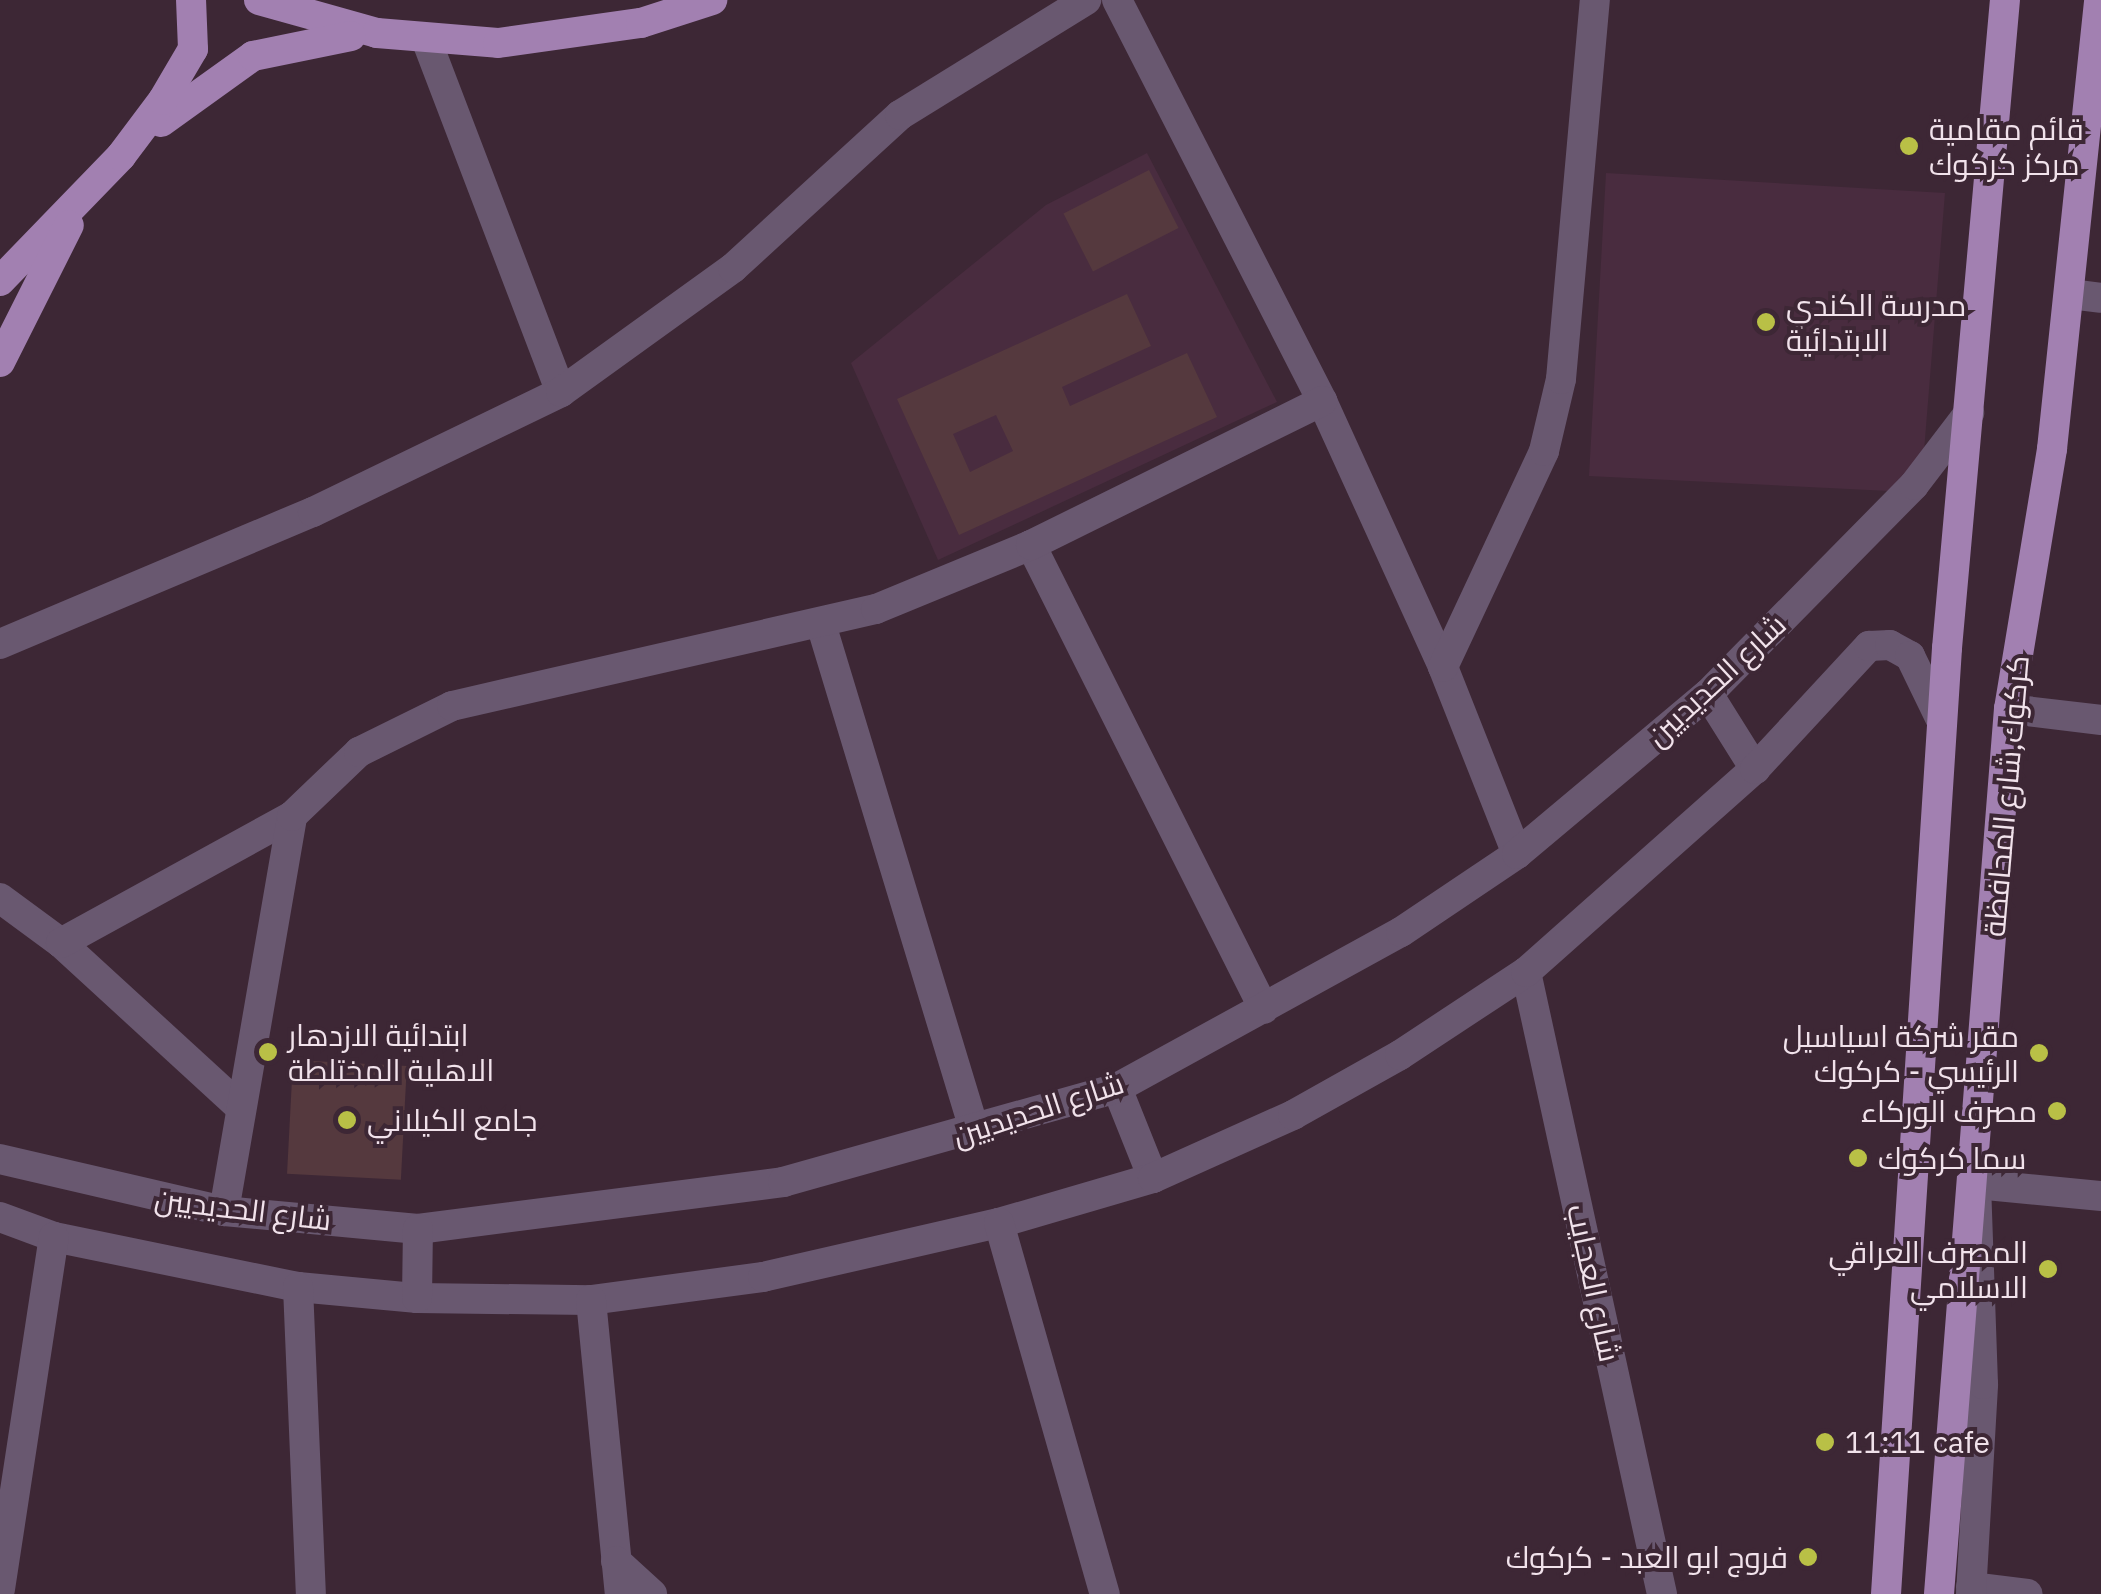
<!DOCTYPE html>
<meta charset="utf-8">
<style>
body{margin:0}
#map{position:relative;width:2101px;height:1594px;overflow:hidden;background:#3d2735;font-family:"IBM Plex Sans",Cairo,sans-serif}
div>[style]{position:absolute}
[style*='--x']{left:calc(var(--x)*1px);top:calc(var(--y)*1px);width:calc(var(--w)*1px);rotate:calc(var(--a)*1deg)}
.built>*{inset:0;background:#492c3f}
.building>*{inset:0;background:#55393e;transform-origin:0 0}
.minor>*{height:30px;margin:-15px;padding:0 15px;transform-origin:15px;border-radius:15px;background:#695870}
.major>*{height:30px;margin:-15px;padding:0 15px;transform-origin:15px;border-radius:15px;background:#a280b1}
.dots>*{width:28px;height:28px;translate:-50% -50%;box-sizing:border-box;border:5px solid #3d2735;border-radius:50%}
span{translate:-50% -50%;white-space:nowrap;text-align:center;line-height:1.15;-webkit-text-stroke:8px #3d2735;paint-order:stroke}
.poi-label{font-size:30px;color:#f1e2eb}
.left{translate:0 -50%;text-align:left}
.right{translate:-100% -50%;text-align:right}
.street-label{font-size:30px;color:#f1e2eb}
</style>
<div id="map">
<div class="built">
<div style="clip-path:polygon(1147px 153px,1277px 402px,938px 560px,851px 363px,1046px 205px)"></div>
<div style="clip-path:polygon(1606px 173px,1945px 193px,1924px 451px,1889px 491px,1589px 476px)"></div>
</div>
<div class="building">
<div style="left:1149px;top:170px;width:65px;height:96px;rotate:63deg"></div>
<div style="clip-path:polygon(evenodd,1127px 294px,1151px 346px,1062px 387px,1070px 406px,1187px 353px,1217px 417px,959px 535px,897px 399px,1127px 294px,996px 415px,1013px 451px,970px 472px,953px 434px,996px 415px)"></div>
<div style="left:293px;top:1060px;width:114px;height:114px;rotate:3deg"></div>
</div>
<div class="minor">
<div style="--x:1117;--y:0;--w:450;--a:62.9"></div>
<div style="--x:1322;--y:401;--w:292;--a:65.5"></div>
<div style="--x:1443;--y:667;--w:201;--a:68.4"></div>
<div style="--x:426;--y:39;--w:378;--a:69.1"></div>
<div style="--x:2070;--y:294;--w:31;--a:7"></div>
<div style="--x:1031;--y:545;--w:519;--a:63.34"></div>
<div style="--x:821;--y:624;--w:531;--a:73.14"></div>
<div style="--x:0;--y:644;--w:340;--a:-22.9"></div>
<div style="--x:313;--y:512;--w:276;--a:-25.8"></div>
<div style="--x:561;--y:392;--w:212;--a:-35.8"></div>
<div style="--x:733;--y:268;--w:226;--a:-42.5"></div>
<div style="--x:900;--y:115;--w:219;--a:-31.7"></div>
<div style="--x:1443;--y:667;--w:238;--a:-64.9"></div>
<div style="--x:1544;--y:451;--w:74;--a:-76.7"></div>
<div style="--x:1561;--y:379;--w:381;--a:-84.9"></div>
<div style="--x:1708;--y:694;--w:89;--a:57.9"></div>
<div style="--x:2009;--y:709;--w:93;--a:6.8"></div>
<div style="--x:0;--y:898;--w:76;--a:36.4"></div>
<div style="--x:61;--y:943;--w:241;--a:42.5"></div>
<div style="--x:61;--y:943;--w:264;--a:-28.8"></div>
<div style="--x:1526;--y:972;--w:637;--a:77.67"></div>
<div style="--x:1117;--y:1088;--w:97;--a:68.2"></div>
<div style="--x:0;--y:1159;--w:230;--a:13.1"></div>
<div style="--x:224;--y:1211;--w:195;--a:5.3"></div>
<div style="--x:418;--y:1229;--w:368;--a:-7.3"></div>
<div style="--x:783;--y:1182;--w:347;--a:-15.7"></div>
<div style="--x:1117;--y:1088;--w:324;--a:-28.8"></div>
<div style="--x:1401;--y:932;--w:140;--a:-33.9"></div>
<div style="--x:1517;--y:854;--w:249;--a:-40"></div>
<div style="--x:1708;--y:694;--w:293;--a:-45.4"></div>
<div style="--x:1914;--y:485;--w:91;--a:-52.6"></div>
<div style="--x:224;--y:1211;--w:401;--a:-80.2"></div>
<div style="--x:292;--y:816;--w:93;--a:-43.7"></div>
<div style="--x:359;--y:752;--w:104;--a:-26.3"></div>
<div style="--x:452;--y:706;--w:435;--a:-12.9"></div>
<div style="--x:876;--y:609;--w:168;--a:-22.4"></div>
<div style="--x:1031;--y:545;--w:325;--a:-26.3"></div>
<div style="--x:0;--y:1217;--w:58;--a:20.3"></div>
<div style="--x:54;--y:1237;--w:249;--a:11.6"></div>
<div style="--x:298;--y:1287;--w:120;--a:5.3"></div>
<div style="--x:417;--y:1298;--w:174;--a:0.7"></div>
<div style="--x:591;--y:1300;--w:174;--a:-7.6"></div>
<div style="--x:763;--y:1277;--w:242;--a:-12.9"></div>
<div style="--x:999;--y:1223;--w:160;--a:-16.3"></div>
<div style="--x:1153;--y:1178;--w:154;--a:-24.2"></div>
<div style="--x:1293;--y:1115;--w:123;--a:-29.3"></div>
<div style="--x:1400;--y:1055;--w:151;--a:-33.4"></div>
<div style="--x:1526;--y:972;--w:306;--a:-41.6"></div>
<div style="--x:1755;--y:769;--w:168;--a:-47.2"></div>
<div style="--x:1869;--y:646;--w:21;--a:-3"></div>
<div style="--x:1890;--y:645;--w:23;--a:29"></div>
<div style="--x:1910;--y:656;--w:73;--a:64.1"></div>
<div style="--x:999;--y:1223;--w:386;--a:74.1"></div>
<div style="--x:298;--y:1287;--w:307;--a:87.6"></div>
<div style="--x:417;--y:1298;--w:69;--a:-89.2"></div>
<div style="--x:591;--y:1300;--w:295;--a:84.4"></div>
<div style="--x:616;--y:1561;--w:49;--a:42.5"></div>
<div style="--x:1971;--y:1587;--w:57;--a:7"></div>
<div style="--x:0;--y:1589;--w:356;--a:-81.3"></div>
<div style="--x:1971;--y:1594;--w:210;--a:-86.7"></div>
<div style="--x:1983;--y:1384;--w:200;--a:-92"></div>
<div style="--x:1976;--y:1184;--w:126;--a:5.5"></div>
</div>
<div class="major">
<div style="--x:259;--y:0;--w:123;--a:15.6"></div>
<div style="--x:377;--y:33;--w:121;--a:4.7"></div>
<div style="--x:498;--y:43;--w:144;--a:-8"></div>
<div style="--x:641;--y:23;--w:75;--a:-17.9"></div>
<div style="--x:161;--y:122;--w:113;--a:-35.7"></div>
<div style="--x:253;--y:56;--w:100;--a:-11.5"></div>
<div style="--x:0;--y:281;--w:174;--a:-45.9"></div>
<div style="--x:121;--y:156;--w:70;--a:-53.1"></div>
<div style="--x:163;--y:100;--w:59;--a:-59.5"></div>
<div style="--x:193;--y:49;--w:49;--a:-92.3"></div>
<div style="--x:0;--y:362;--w:153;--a:-63.3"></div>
<div style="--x:1886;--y:1594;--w:948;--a:-86.31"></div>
<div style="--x:1947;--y:648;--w:651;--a:-84.89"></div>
<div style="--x:1939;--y:1594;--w:888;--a:-85.48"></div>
<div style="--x:2009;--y:709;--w:264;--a:-80.6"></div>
<div style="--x:2052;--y:449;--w:451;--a:-84"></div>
</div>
<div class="dots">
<div style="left:1909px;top:146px;background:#b9c046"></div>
<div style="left:1766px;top:322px;background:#b9c046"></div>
<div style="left:268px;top:1052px;background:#b9c046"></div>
<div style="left:2039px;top:1053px;background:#b9c046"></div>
<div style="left:2057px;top:1111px;background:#b9c046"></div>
<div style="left:347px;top:1120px;background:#b9c046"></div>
<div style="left:1858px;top:1158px;background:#b9c046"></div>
<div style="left:2048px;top:1269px;background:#b9c046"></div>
<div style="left:1825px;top:1442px;background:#b9c046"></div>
<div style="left:1808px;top:1557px;background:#b9c046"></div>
</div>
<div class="poi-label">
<span class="left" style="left:1929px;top:146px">قائم مقامية<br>مركز كركوك</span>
<span class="left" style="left:1786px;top:322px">مدرسة الكندي<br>الابتدائية</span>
<span class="left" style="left:288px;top:1052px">ابتدائية الازدهار<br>الاهلية المختلطة</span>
<span class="right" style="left:2019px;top:1053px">مقر شركة اسياسيل<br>الرئيسي - كركوك</span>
<span class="right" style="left:2037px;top:1111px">مصرف الوركاء</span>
<span class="left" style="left:367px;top:1120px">جامع الكيلاني</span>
<span class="left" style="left:1878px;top:1158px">سما كركوك</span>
<span class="right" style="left:2028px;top:1269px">المصرف العراقي<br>الاسلامي</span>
<span class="left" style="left:1845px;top:1442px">11:11 cafe</span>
<span class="right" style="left:1788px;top:1557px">فروج ابو العبد - كركوك</span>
</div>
<div class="street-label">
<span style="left:1716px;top:680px;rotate:-43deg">شارع الحديديين</span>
<span style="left:2006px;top:796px;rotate:-85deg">كركوك,شارع المحافظة</span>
<span style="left:1038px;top:1109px;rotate:-18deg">شارع الحديديين</span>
<span style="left:243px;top:1209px;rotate:7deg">شارع الحديديين</span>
<span style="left:1594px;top:1283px;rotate:78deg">شارع العجايب</span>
</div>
</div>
